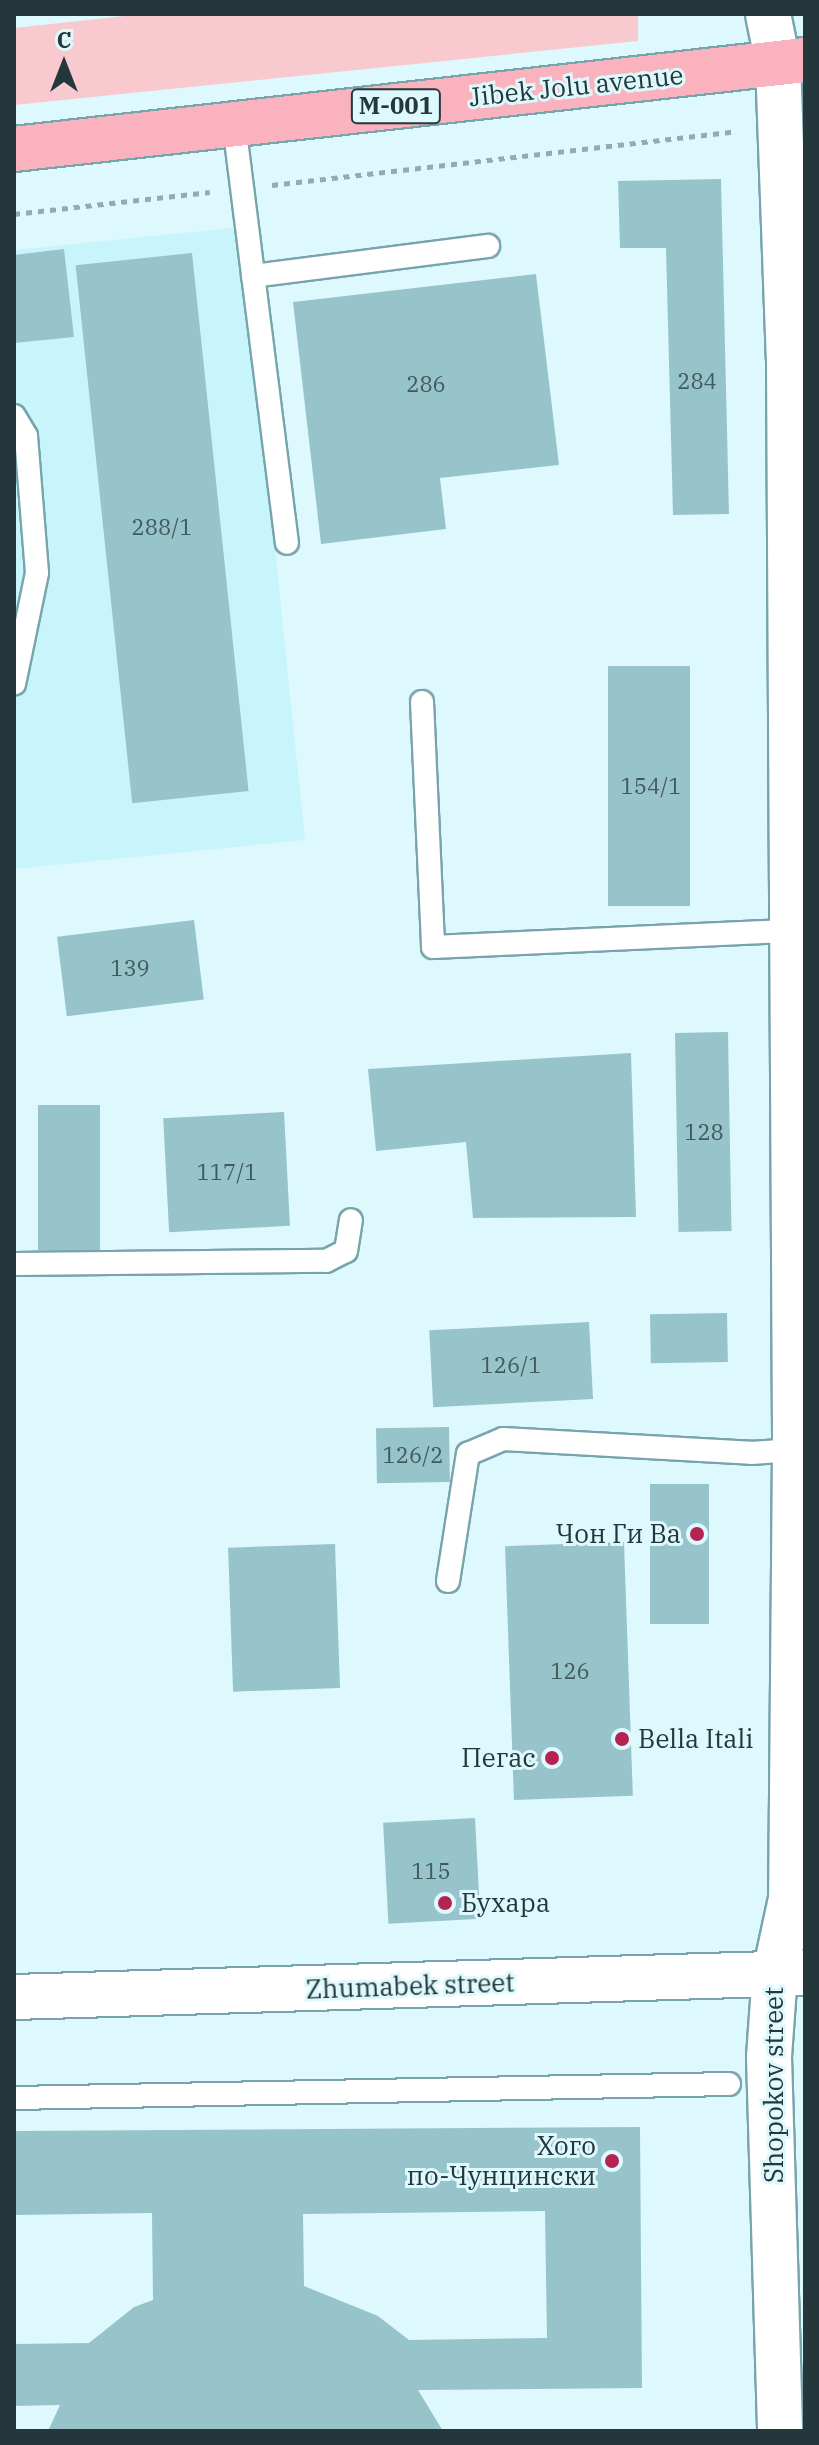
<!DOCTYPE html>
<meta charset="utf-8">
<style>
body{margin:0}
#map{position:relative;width:819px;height:2445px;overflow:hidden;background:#def9fd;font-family:"IBM Plex Serif",serif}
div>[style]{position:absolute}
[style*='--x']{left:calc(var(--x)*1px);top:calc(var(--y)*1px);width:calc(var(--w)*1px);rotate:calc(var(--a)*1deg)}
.built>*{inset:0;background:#c8f4fc}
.green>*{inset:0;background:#f8c9cf}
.building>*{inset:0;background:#97c4cb;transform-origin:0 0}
.path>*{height:5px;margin-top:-2.5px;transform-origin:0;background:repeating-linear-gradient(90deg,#93abae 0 6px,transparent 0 12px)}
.roads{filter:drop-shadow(2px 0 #78a4ab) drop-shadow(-2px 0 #78a4ab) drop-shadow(0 2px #78a4ab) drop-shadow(0 -2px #78a4ab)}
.service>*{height:22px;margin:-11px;padding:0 11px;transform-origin:11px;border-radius:11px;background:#fff}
.tertiary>*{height:44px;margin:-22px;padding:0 22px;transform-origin:22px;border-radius:22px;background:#fff}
.primary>*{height:44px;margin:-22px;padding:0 22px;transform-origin:22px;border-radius:22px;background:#fab2bf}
.dots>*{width:22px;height:22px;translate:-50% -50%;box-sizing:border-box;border:4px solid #def9fd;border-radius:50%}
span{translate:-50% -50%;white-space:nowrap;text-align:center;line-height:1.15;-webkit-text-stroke:6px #def9fd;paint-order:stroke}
.number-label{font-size:22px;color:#415a5e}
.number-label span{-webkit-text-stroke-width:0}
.shield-label span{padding:2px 6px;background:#def9fd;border:2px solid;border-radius:6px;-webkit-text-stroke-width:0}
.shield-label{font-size:24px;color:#24373a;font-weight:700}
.street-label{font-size:26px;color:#24373a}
.poi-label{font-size:26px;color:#24373a}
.right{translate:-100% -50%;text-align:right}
.left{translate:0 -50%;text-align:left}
.frame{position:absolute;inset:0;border:16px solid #24373a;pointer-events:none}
.north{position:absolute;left:24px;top:24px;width:80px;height:80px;-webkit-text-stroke:6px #def9fd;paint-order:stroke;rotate:0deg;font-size:22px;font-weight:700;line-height:32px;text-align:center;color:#24373a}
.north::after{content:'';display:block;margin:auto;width:28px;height:36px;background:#24373a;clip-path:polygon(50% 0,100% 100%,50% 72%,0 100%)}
</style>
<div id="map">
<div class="built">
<div style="clip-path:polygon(242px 227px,305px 840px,14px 869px,14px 250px)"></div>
</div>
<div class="green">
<div style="clip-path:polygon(143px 14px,638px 14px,638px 41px,14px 105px,14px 28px)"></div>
</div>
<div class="building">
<div style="clip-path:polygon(721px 179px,729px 514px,673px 515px,666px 248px,620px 248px,618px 181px)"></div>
<div style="clip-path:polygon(64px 249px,74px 337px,14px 343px,14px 255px)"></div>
<div style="left:192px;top:253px;width:541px;height:117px;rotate:84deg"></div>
<div style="clip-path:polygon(536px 274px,559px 465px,440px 478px,446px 529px,321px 544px,293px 302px)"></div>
<div style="left:608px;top:666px;width:82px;height:240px"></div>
<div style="left:194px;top:920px;width:80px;height:138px;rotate:83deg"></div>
<div style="left:728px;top:1032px;width:199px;height:53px;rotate:89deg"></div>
<div style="clip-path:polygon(631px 1053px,636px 1217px,473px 1218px,466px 1142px,376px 1151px,368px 1069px)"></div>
<div style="left:38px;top:1105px;width:62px;height:145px"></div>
<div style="left:284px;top:1112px;width:114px;height:121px;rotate:87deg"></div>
<div style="left:727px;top:1313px;width:49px;height:77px;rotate:89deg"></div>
<div style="left:589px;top:1322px;width:77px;height:160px;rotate:87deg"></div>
<div style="left:449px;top:1427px;width:55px;height:73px;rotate:89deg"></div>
<div style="left:650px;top:1484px;width:59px;height:140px"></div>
<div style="left:624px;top:1542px;width:254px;height:119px;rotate:88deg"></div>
<div style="left:335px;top:1544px;width:144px;height:107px;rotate:88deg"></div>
<div style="left:475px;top:1818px;width:101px;height:92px;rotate:87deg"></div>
<div style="clip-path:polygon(evenodd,640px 2127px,642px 2388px,418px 2390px,443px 2431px,48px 2431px,60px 2405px,14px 2406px,14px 2344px,89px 2343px,134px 2307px,153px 2300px,152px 2213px,14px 2215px,14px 2131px,640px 2127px,545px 2211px,547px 2338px,409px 2340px,378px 2316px,304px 2286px,303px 2214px,545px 2211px)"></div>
</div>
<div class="path">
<div style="--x:272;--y:185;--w:463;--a:-6.6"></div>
<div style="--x:14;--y:214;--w:197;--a:-6.4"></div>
</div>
<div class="roads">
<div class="service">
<div style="--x:234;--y:124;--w:422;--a:82.8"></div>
<div style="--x:253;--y:276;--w:237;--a:-7.3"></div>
<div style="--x:14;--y:416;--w:23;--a:59"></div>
<div style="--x:26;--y:436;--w:137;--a:85.4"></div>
<div style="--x:37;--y:573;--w:113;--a:101.7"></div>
<div style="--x:422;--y:702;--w:245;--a:87.4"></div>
<div style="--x:433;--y:947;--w:359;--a:-2.6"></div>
<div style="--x:14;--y:1264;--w:312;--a:-0.6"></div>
<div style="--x:326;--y:1261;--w:22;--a:-27"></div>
<div style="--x:346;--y:1251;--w:31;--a:-81"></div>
<div style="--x:448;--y:1581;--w:129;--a:-81.1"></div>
<div style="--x:468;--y:1454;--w:38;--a:-23"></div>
<div style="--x:503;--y:1439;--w:248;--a:3.2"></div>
<div style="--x:751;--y:1453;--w:44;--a:-3.9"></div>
<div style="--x:14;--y:2098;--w:715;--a:-1.12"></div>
</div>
<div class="tertiary">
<div style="--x:768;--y:14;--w:50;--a:78.5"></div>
<div style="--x:778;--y:63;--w:296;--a:87.9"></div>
<div style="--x:789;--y:359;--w:1091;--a:89.68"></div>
<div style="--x:795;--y:1450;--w:449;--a:90.5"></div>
<div style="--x:791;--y:1899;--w:76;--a:102.2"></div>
<div style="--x:775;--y:1973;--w:84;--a:94.1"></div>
<div style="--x:769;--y:2057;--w:374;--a:88.3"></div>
<div style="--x:14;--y:1997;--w:789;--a:-1.74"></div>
</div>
<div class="primary">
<div style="--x:14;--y:149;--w:796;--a:-6.42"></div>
</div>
</div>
<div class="dots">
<div style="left:697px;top:1534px;background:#b52450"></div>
<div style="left:622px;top:1739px;background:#b52450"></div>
<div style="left:552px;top:1758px;background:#b52450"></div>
<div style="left:445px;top:1903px;background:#b52450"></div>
<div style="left:612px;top:2161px;background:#b52450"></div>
</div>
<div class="number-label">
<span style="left:697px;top:381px">284</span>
<span style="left:426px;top:384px">286</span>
<span style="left:162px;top:527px">288/1</span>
<span style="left:651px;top:786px">154/1</span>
<span style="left:130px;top:968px">139</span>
<span style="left:704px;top:1132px">128</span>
<span style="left:227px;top:1172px">117/1</span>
<span style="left:511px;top:1365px">126/1</span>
<span style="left:413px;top:1455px">126/2</span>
<span style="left:570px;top:1671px">126</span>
<span style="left:431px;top:1871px">115</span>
</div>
<div class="shield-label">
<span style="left:396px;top:106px">М-001</span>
</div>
<div class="street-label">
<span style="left:576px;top:86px;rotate:-6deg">Jibek Jolu avenue</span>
<span style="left:410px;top:1986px;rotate:-2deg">Zhumabek street</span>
<span style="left:774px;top:2085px;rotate:-90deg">Shopokov street</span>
</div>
<div class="poi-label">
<span class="right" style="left:681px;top:1534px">Чон Ги Ва</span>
<span class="left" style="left:638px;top:1739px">Bella Itali</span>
<span class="right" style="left:536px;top:1758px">Пегас</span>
<span class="left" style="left:461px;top:1903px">Бухара</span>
<span class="right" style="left:596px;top:2161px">Хого<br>по-Чунцински</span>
</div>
<div class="frame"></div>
<div class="north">С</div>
</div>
